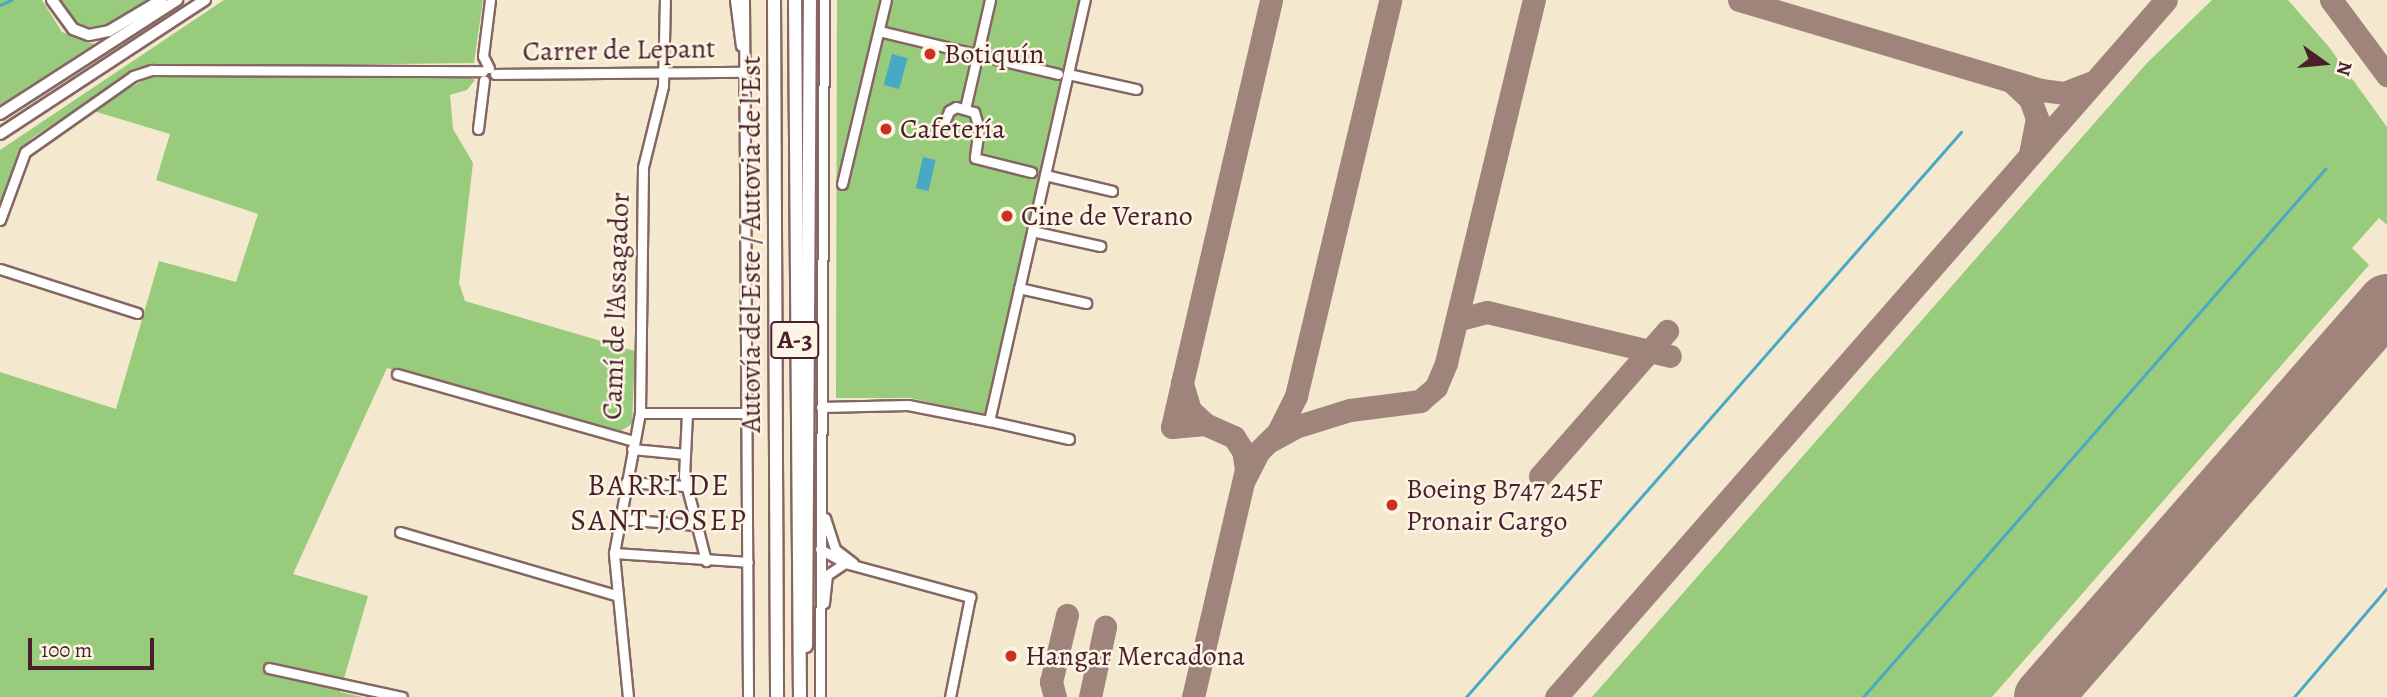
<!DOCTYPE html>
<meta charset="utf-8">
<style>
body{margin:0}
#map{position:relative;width:2387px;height:697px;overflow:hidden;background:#f4e9ce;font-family:Alegreya,serif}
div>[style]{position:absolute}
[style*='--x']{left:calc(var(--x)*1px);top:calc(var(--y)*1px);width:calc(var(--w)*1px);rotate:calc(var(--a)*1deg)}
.green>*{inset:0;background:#98cb7b}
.water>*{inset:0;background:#48a9c7;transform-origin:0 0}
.stream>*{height:2.5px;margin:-1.25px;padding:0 1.25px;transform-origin:1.25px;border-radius:1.25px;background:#48a9c7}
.taxiway>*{height:23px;margin:-11.5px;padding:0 11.5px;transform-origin:11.5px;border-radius:11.5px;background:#9f847c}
.runway>*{height:58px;margin:-29px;padding:0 29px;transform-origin:29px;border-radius:29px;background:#9f847c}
.roads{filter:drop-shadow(2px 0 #866664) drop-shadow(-2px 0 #866664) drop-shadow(0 2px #866664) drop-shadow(0 -2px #866664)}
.minor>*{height:9px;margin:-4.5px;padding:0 4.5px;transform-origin:4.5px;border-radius:4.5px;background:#fff}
.major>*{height:10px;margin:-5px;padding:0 5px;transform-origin:5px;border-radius:5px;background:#fff}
.highway>*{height:12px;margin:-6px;padding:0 6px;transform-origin:6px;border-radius:6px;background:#fff}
.dots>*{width:19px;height:19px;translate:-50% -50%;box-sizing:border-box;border:4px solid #fcf5e5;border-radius:50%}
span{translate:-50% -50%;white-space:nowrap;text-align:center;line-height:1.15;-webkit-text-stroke:5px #fcf5e5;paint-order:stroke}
.shield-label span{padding:2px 5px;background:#fcf5e5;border:2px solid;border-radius:5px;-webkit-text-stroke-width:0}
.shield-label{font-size:26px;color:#4a1f2b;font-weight:700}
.street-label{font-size:28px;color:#4a1f2b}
.poi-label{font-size:28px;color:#4a1f2b}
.left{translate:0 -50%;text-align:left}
.neighbourhood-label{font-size:30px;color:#4a1f2b;letter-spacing:2px}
.north{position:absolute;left:2289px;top:28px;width:70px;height:70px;-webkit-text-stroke:5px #fcf5e5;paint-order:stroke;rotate:105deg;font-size:19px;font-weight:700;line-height:28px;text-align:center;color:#4a1f2b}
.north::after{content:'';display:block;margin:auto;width:24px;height:32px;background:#4a1f2b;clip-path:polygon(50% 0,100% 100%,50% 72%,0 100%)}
.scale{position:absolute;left:28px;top:638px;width:126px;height:32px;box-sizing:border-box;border:4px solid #4a1f2b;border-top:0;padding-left:9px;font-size:21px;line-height:24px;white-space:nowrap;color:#4a1f2b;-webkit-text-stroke:5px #fcf5e5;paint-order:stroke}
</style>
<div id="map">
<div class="green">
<div style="clip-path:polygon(0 0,42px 0,62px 32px,94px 44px,0 105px)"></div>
<div style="clip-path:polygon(58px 0,149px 0,108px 27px,96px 29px,73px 23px)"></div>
<div style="clip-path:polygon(224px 0,483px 0,474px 63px,140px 67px,32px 138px,19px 153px,0 208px,0 150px)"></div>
<div style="clip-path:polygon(837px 0,1081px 0,985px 415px,910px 398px,836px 398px)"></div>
<div style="clip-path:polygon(2212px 0,2288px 0,2329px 47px,2387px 127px,2387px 225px,2379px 218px,2352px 248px,2369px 265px,1992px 697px,1592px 697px,2147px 63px)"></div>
<div style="clip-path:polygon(453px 73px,475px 80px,467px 90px,450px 95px,453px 129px,473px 163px,459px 283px,465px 301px,635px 351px,632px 424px,616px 434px,387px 368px,293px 574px,368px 596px,340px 692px,362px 697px,0 697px,0 372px,116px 409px,159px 261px,236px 282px,258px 214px,156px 180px,170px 134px,90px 110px,153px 75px)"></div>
</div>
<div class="water">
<div style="left:892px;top:54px;width:16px;height:32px;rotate:15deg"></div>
<div style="left:923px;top:157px;width:13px;height:32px;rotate:13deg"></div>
</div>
<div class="stream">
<div style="--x:0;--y:5;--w:12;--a:-24"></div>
<div style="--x:1466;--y:697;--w:751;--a:-48.78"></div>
<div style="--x:1863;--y:697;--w:702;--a:-48.81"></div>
<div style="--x:2294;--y:697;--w:143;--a:-49.5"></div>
</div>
<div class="taxiway">
<div style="--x:1739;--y:0;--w:315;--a:16.6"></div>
<div style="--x:2041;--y:90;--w:23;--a:7"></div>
<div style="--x:2064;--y:93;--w:30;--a:-21"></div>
<div style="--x:2331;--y:0;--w:94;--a:53.3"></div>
<div style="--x:2012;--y:82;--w:25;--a:43"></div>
<div style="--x:2030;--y:99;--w:20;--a:70"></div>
<div style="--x:2037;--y:118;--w:36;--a:101"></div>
<div style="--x:1457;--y:320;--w:31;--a:-15"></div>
<div style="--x:1487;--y:312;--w:188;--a:13.5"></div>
<div style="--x:1181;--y:388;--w:40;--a:103"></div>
<div style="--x:1172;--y:427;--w:33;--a:-5"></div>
<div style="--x:1272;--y:440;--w:26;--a:-29"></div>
<div style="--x:1295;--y:427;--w:58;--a:-17.2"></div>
<div style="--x:1350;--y:410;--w:71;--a:-7.3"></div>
<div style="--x:1420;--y:401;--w:21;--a:-41"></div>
<div style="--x:1436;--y:387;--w:26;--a:-67"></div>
<div style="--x:1446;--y:363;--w:374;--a:-76.4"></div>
<div style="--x:1540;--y:476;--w:193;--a:-48.8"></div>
<div style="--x:1245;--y:478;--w:30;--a:-63"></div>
<div style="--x:1259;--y:451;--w:27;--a:-45"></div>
<div style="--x:1278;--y:432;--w:40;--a:-63.4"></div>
<div style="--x:1296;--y:396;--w:407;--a:-76.6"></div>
<div style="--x:1055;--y:697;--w:16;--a:-105"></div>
<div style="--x:1051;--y:682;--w:69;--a:-76.6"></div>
<div style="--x:1090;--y:697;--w:72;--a:-77.9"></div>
<div style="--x:1193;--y:697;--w:234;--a:-76.9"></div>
<div style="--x:1246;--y:469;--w:18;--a:-99"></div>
<div style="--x:1243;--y:451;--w:17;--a:-123"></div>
<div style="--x:1234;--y:437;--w:32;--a:-156"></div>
<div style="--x:1205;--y:424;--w:21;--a:-137"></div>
<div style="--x:1190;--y:410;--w:28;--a:-107"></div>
<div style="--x:1182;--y:383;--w:393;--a:-76.9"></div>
<div style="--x:1556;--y:697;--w:926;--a:-48.81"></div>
</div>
<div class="runway">
<div style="--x:2043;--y:697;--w:523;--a:-48.88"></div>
</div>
<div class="roads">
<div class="minor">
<div style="--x:735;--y:0;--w:46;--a:82.6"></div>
<div style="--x:744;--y:0;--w:697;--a:89.67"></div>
<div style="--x:879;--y:31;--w:184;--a:13.5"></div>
<div style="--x:489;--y:68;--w:13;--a:-117"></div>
<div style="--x:483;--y:56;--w:56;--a:-82.9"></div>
<div style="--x:495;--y:74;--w:249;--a:-0.5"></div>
<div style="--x:1068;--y:74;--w:70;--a:12.4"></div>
<div style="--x:965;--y:109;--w:112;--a:-77.1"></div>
<div style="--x:478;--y:129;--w:49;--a:-83"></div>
<div style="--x:941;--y:130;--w:21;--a:-67"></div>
<div style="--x:949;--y:111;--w:8;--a:-30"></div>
<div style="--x:956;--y:107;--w:19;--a:16"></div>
<div style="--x:974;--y:112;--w:17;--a:73"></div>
<div style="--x:979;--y:128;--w:30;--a:98"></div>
<div style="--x:975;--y:158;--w:58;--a:14"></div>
<div style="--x:1045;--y:175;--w:69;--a:13.4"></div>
<div style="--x:842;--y:184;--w:189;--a:-76.6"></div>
<div style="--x:0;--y:220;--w:72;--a:-69.8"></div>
<div style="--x:25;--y:152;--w:132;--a:-35.1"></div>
<div style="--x:133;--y:76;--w:20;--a:-18"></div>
<div style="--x:152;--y:70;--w:331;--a:0.2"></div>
<div style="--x:1032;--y:231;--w:70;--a:12.4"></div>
<div style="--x:0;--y:269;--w:144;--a:17.8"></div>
<div style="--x:1019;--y:288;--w:69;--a:12.6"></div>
<div style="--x:397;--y:374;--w:246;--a:15.8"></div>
<div style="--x:821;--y:407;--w:87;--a:-1.3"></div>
<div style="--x:908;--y:405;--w:83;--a:11.2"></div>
<div style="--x:640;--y:413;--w:106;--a:0"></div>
<div style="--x:687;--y:413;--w:63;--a:92.7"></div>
<div style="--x:684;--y:476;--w:88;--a:75.5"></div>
<div style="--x:1069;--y:439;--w:82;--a:-167.3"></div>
<div style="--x:989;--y:421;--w:432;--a:-77.2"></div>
<div style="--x:632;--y:449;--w:53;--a:5.4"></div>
<div style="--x:626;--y:482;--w:59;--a:3.9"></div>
<div style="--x:825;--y:518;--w:33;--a:72"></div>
<div style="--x:835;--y:549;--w:23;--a:38"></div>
<div style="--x:620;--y:519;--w:77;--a:4.5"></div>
<div style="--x:400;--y:532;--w:224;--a:16.3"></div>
<div style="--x:820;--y:549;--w:29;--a:29"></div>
<div style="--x:614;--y:553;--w:134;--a:3.8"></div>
<div style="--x:824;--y:603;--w:28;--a:-84"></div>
<div style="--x:827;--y:575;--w:22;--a:-34"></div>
<div style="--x:845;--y:563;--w:130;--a:15.2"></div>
<div style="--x:970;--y:597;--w:102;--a:101.3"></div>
<div style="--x:269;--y:668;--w:136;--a:12.3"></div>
<div style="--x:628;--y:697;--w:145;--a:-95.6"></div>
<div style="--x:614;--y:553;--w:142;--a:-79.5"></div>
<div style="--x:640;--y:413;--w:246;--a:-89.3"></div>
<div style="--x:643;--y:167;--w:83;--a:-76.1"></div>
<div style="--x:663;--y:86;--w:86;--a:-88.7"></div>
<div style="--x:820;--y:697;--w:697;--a:-89.67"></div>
</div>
<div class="major">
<div style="--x:52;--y:0;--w:36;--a:54"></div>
<div style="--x:73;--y:29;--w:17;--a:21"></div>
<div style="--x:89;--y:35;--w:20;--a:-11"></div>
<div style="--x:109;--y:31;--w:61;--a:-30.8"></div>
<div style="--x:0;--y:114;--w:211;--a:-32.8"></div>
<div style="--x:0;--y:134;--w:245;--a:-33.2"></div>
</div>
<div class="highway">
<div style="--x:774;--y:0;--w:697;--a:89.75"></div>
<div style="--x:795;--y:0;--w:697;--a:89.59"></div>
<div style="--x:806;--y:646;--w:646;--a:-89.65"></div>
</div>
</div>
<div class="dots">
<div style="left:930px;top:54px;background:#c8321e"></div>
<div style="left:886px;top:129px;background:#c8321e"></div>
<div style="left:1007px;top:216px;background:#c8321e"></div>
<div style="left:1392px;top:505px;background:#c8321e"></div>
<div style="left:1011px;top:656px;background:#c8321e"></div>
</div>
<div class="shield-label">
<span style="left:795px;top:340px">A-3</span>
</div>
<div class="street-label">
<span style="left:619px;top:50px;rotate:-1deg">Carrer de Lepant</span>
<span style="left:751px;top:244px;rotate:-90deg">Autovía del Este / Autovia de l'Est</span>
<span style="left:616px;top:306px;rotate:-88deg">Camí de l'Assagador</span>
</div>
<div class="poi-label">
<span class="left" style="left:944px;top:54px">Botiquín</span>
<span class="left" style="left:900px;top:129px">Cafetería</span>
<span class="left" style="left:1021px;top:216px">Cine de Verano</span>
<span class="left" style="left:1406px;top:505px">Boeing B747 245F<br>Pronair Cargo</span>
<span class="left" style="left:1025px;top:656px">Hangar Mercadona</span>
</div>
<div class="neighbourhood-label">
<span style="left:659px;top:502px">BARRI DE<br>SANT JOSEP</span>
</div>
<div class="north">N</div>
<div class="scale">100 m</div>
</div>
